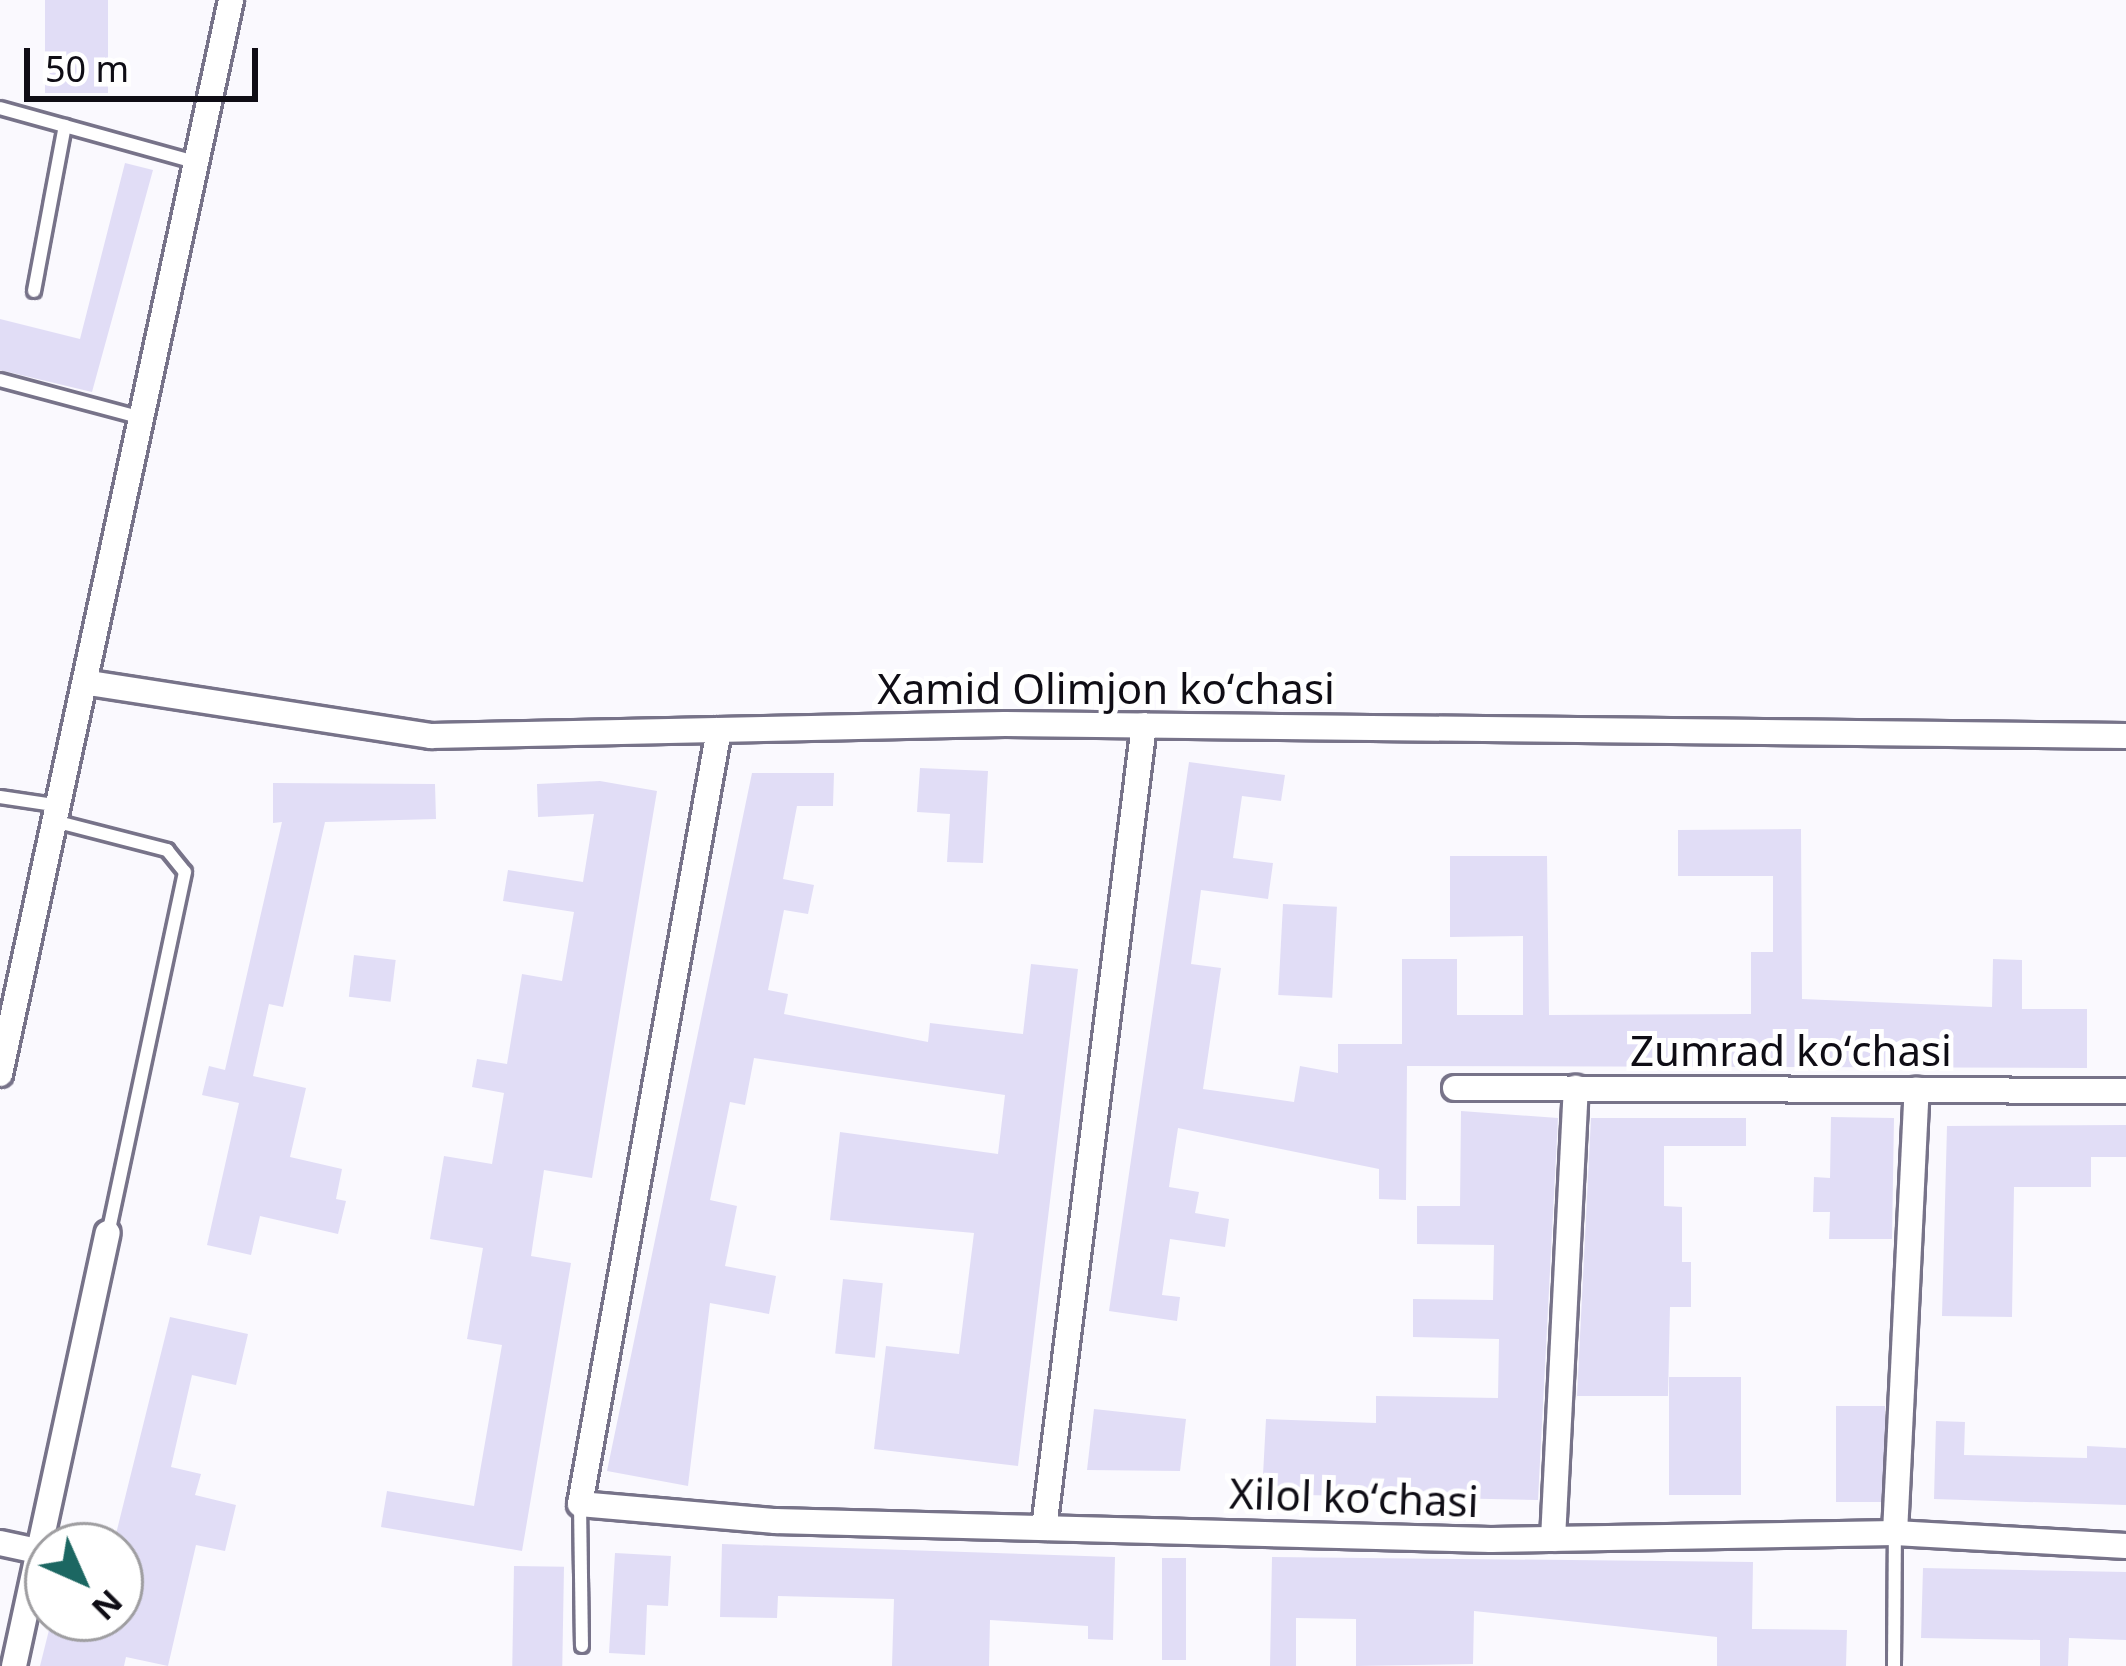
<!DOCTYPE html>
<meta charset="utf-8">
<style>
body{margin:0}
#map{position:relative;width:2126px;height:1666px;overflow:hidden;background:#faf9fe;font-family:"Noto Sans",sans-serif}
div>[style]{position:absolute}
[style*='--x']{left:calc(var(--x)*1px);top:calc(var(--y)*1px);width:calc(var(--w)*1px);rotate:calc(var(--a)*1deg)}
.building>*{inset:0;background:#e1ddf6;transform-origin:0 0}
.roads{filter:drop-shadow(3px 0 #777389) drop-shadow(-3px 0 #777389) drop-shadow(0 3px #777389) drop-shadow(0 -3px #777389)}
.lane>*{height:12px;margin:-6px;padding:0 6px;transform-origin:6px;border-radius:6px;background:#fff}
.street>*{height:24px;margin:-12px;padding:0 12px;transform-origin:12px;border-radius:12px;background:#fff}
span{translate:-50% -50%;white-space:nowrap;text-align:center;line-height:1.15;-webkit-text-stroke:10px #fff;paint-order:stroke}
.street-label{font-size:42px;color:#0f0d15}
.north{position:absolute;left:24px;top:1522px;width:120px;height:120px;box-sizing:border-box;background:#fff;border:3px solid #9f9ea1;border-radius:50%;rotate:135deg;font-size:33px;font-weight:700;line-height:48px;text-align:center;color:#0f0d15}
.north::after{content:'';display:block;margin:auto;width:42px;height:54px;background:#1c6762;clip-path:polygon(50% 0,100% 100%,50% 72%,0 100%)}
.scale{position:absolute;left:24px;top:48px;width:234px;height:54px;box-sizing:border-box;border:6px solid #0f0d15;border-top:0;padding-left:15px;font-size:36px;line-height:42px;white-space:nowrap;color:#0f0d15;-webkit-text-stroke:9px #fff;paint-order:stroke}
</style>
<div id="map">
<div class="building">
<div style="left:45px;top:0;width:63px;height:93px"></div>
<div style="clip-path:polygon(125px 163px,153px 170px,92px 392px,0 370px,0 319px,80px 339px)"></div>
<div style="clip-path:polygon(1189px 762px,1285px 775px,1281px 801px,1242px 796px,1233px 858px,1273px 863px,1268px 899px,1201px 890px,1191px 964px,1221px 968px,1203px 1089px,1294px 1102px,1300px 1066px,1338px 1073px,1338px 1044px,1402px 1044px,1402px 959px,1457px 959px,1457px 1015px,1523px 1015px,1523px 936px,1450px 937px,1450px 856px,1547px 856px,1549px 1015px,1751px 1014px,1751px 952px,1773px 952px,1773px 876px,1678px 876px,1678px 830px,1801px 829px,1802px 999px,1992px 1007px,1993px 959px,2022px 960px,2022px 1009px,2087px 1009px,2087px 1068px,1407px 1066px,1406px 1200px,1379px 1199px,1379px 1169px,1178px 1128px,1169px 1187px,1199px 1192px,1195px 1213px,1229px 1219px,1225px 1247px,1170px 1239px,1162px 1295px,1180px 1297px,1177px 1321px,1109px 1311px)"></div>
<div style="clip-path:polygon(920px 768px,988px 771px,983px 863px,947px 862px,950px 814px,917px 812px)"></div>
<div style="clip-path:polygon(752px 773px,834px 773px,833px 806px,797px 806px,783px 879px,814px 885px,808px 914px,784px 910px,768px 990px,788px 994px,784px 1014px,928px 1042px,930px 1023px,1023px 1034px,1031px 964px,1078px 969px,1018px 1466px,874px 1449px,886px 1346px,959px 1354px,974px 1233px,830px 1220px,840px 1132px,998px 1154px,1005px 1095px,754px 1058px,745px 1105px,730px 1102px,710px 1200px,737px 1206px,725px 1266px,776px 1276px,769px 1314px,710px 1303px,688px 1486px,607px 1471px)"></div>
<div style="clip-path:polygon(600px 781px,657px 791px,592px 1178px,544px 1170px,531px 1256px,571px 1263px,522px 1551px,381px 1527px,387px 1491px,474px 1506px,502px 1345px,467px 1339px,483px 1248px,430px 1239px,444px 1156px,492px 1164px,504px 1093px,472px 1087px,477px 1059px,507px 1064px,522px 974px,562px 981px,574px 912px,503px 901px,508px 870px,583px 882px,594px 814px,538px 817px,537px 784px)"></div>
<div style="clip-path:polygon(273px 783px,435px 784px,436px 819px,325px 822px,283px 1007px,269px 1004px,253px 1076px,306px 1088px,290px 1157px,342px 1169px,336px 1199px,346px 1201px,338px 1234px,260px 1216px,251px 1255px,207px 1245px,239px 1103px,202px 1095px,209px 1066px,225px 1070px,282px 822px,273px 823px)"></div>
<div style="left:1283px;top:904px;width:54px;height:91px;rotate:3deg"></div>
<div style="left:354px;top:955px;width:42px;height:42px;rotate:7deg"></div>
<div style="clip-path:polygon(1461px 1111px,1558px 1118px,1538px 1500px,1262px 1494px,1266px 1419px,1376px 1423px,1376px 1396px,1498px 1398px,1499px 1339px,1413px 1337px,1413px 1299px,1493px 1300px,1494px 1245px,1417px 1244px,1417px 1206px,1460px 1206px)"></div>
<div style="clip-path:polygon(1831px 1117px,1894px 1118px,1892px 1239px,1829px 1239px,1830px 1212px,1813px 1212px,1814px 1177px,1830px 1178px)"></div>
<div style="clip-path:polygon(1591px 1118px,1746px 1118px,1746px 1146px,1664px 1146px,1664px 1206px,1682px 1207px,1682px 1262px,1691px 1262px,1691px 1307px,1670px 1307px,1668px 1396px,1577px 1396px)"></div>
<div style="clip-path:polygon(2126px 1125px,2126px 1157px,2091px 1157px,2091px 1187px,2014px 1187px,2012px 1317px,1942px 1316px,1947px 1126px)"></div>
<div style="left:843px;top:1279px;width:40px;height:75px;rotate:6deg"></div>
<div style="clip-path:polygon(170px 1317px,248px 1334px,236px 1385px,192px 1375px,171px 1467px,201px 1474px,195px 1495px,236px 1505px,225px 1551px,196px 1545px,168px 1666px,126px 1657px,124px 1666px,40px 1666px,52px 1618px,120px 1618px,113px 1546px)"></div>
<div style="left:1669px;top:1377px;width:72px;height:118px"></div>
<div style="left:1836px;top:1406px;width:49px;height:96px"></div>
<div style="clip-path:polygon(1094px 1409px,1186px 1419px,1180px 1471px,1087px 1470px)"></div>
<div style="clip-path:polygon(1936px 1421px,1965px 1422px,1964px 1455px,2087px 1458px,2087px 1446px,2126px 1448px,2126px 1505px,1934px 1499px)"></div>
<div style="clip-path:polygon(722px 1544px,1115px 1557px,1113px 1640px,1088px 1639px,1088px 1626px,990px 1620px,989px 1666px,892px 1666px,894px 1599px,778px 1596px,777px 1618px,720px 1617px)"></div>
<div style="clip-path:polygon(615px 1553px,671px 1556px,668px 1606px,647px 1605px,645px 1655px,609px 1653px)"></div>
<div style="clip-path:polygon(1272px 1557px,1753px 1562px,1752px 1629px,1847px 1630px,1846px 1666px,1717px 1666px,1717px 1637px,1474px 1611px,1473px 1664px,1356px 1666px,1356px 1619px,1296px 1618px,1296px 1666px,1270px 1666px)"></div>
<div style="left:1162px;top:1558px;width:24px;height:102px"></div>
<div style="left:514px;top:1566px;width:50px;height:100px;rotate:1deg"></div>
<div style="clip-path:polygon(1923px 1568px,2126px 1572px,2126px 1640px,2069px 1638px,2068px 1666px,2040px 1666px,2040px 1640px,1921px 1638px)"></div>
</div>
<div class="roads">
<div class="lane">
<div style="--x:0;--y:108;--w:205;--a:15.5"></div>
<div style="--x:34;--y:291;--w:168;--a:-79.4"></div>
<div style="--x:0;--y:380;--w:143;--a:15"></div>
<div style="--x:0;--y:797;--w:61;--a:8.5"></div>
<div style="--x:58;--y:822;--w:113;--a:14.4"></div>
<div style="--x:167;--y:850;--w:28;--a:51"></div>
<div style="--x:185;--y:872;--w:369;--a:102"></div>
<div style="--x:580;--y:1504;--w:142;--a:89.2"></div>
<div style="--x:1894;--y:1666;--w:133;--a:-89.6"></div>
</div>
<div class="street">
<div style="--x:89;--y:683;--w:346;--a:8.8"></div>
<div style="--x:431;--y:736;--w:574;--a:-1.2"></div>
<div style="--x:1005;--y:724;--w:1121;--a:0.61"></div>
<div style="--x:719;--y:730;--w:786;--a:100.18"></div>
<div style="--x:580;--y:1504;--w:196;--a:5"></div>
<div style="--x:775;--y:1521;--w:716;--a:1.52"></div>
<div style="--x:1491;--y:1540;--w:404;--a:-1"></div>
<div style="--x:1895;--y:1533;--w:231;--a:3.2"></div>
<div style="--x:0;--y:1074;--w:1099;--a:-77.86"></div>
<div style="--x:1455;--y:1088;--w:671;--a:0.26"></div>
<div style="--x:1044;--y:1528;--w:809;--a:-82.9"></div>
<div style="--x:1895;--y:1533;--w:444;--a:-87.2"></div>
<div style="--x:1553;--y:1539;--w:452;--a:-87.1"></div>
<div style="--x:0;--y:1543;--w:38;--a:12"></div>
<div style="--x:14;--y:1666;--w:443;--a:-77.8"></div>
</div>
</div>
<div class="street-label">
<span style="left:1106px;top:688px">Xamid Olimjon koʻchasi</span>
<span style="left:1791px;top:1050px">Zumrad koʻchasi</span>
<span style="left:1354px;top:1497px;rotate:2deg">Xilol koʻchasi</span>
</div>
<div class="north">N</div>
<div class="scale">50 m</div>
</div>
